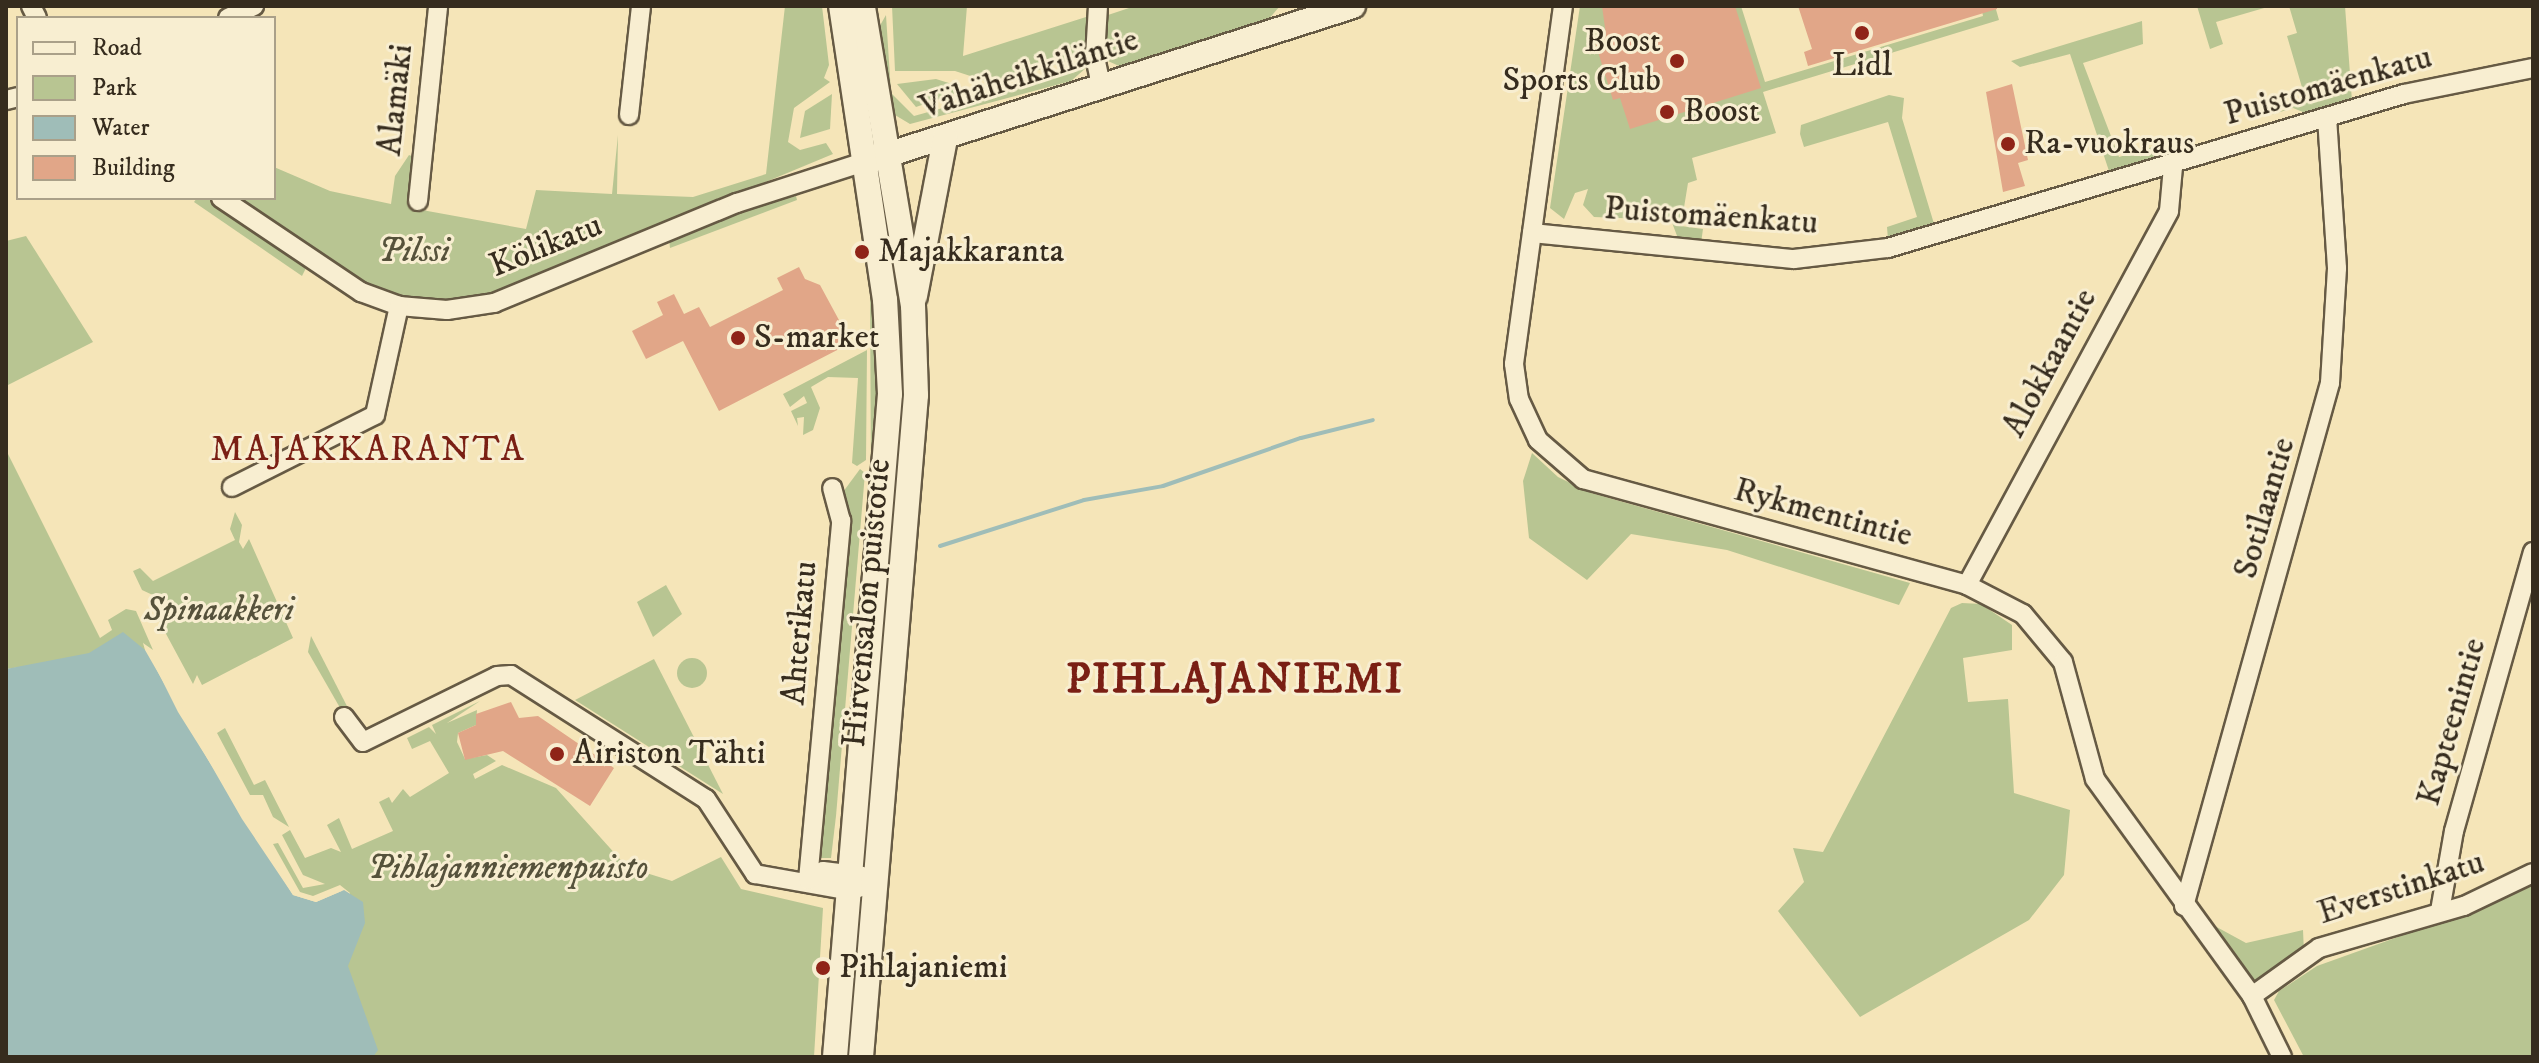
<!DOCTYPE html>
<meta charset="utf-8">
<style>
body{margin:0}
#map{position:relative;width:2539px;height:1063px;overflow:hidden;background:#f5e5b8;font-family:"IM FELL DW Pica",serif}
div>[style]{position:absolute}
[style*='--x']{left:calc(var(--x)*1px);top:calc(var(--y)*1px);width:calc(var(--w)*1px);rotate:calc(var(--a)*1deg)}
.green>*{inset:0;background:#b8c592}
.round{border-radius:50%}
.water>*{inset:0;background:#9fbdb8}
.pier>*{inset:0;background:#f5e5b8}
.stream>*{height:4px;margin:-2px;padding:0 2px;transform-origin:2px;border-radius:2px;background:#9fbdb8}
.building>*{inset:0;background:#e1a688}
.roads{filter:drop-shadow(2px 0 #665a44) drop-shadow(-2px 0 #665a44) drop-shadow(0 2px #665a44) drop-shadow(0 -2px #665a44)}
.street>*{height:18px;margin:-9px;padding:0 9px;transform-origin:9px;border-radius:9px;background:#f8eed1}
.secondary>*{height:24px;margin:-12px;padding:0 12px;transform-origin:12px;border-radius:12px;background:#f8eed1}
.dots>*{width:22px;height:22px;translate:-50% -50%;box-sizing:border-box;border:4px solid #f8eed1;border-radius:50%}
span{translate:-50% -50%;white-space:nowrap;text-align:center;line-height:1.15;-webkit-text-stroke:6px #f8eed1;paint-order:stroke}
.poi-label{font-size:34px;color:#362c1e}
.right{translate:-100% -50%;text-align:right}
.left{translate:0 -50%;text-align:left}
.street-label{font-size:34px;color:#362c1e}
.park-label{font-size:34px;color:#56523b;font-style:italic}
.neighbourhood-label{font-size:36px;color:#7a1f14;letter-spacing:2px}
.district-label{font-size:42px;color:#7a1f14;font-weight:700;letter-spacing:2px}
.frame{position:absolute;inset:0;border:8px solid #362c1e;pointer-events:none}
.legend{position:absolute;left:16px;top:16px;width:260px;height:184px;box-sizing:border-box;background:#f8eed1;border:2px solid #aaa089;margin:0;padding:10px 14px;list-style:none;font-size:24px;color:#362c1e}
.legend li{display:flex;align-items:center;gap:16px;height:40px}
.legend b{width:40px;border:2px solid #aaa089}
</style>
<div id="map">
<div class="green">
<div style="clip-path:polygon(785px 6px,822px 6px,829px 65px,824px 78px,830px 82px,794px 108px,788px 142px,800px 150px,826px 143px,833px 154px,499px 293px,439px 301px,387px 293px,346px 276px,234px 198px,274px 198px,274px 167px,330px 191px,391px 204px,395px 176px,409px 155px,416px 158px,411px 208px,526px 229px,536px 190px,612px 194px,618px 135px,617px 194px,693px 197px,766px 174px)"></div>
<div style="clip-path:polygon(892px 6px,967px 6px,963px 56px,1086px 17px,1086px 55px,995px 84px,955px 71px,895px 71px)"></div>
<div style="clip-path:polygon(1135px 6px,1280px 6px,1266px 22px,1119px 66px,1108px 61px,1104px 47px,1105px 16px)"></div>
<div style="clip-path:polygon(1580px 6px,1741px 6px,1765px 82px,1983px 16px,1981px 6px,1995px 6px,1999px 20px,1763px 92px,1776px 133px,1692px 158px,1697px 180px,1688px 183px,1681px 226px,1703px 229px,1701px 243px,1679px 241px,1671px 220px,1594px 217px,1583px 205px,1588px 189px,1575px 193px,1564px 219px,1550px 208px)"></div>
<div style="clip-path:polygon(2197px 6px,2271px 6px,2216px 22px,2223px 44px,2210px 49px)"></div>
<div style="clip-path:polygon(2289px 6px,2345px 6px,2352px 101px,2308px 114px,2293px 108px,2271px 115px,2306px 101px,2287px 36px,2297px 33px)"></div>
<div style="clip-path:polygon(886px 15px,891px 93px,914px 116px,1086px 68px,1071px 81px,910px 124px,890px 112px,878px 29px)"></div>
<div style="clip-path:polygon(2142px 21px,2143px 44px,2083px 63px,2119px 157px,2159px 145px,2162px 158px,2110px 174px,2070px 54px,2020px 67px,2011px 61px)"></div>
<div style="clip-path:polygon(936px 79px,968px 89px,916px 107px,897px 84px)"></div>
<div style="clip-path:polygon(832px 94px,830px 129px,800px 138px,805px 111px)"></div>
<div style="clip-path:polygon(1889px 95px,1904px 98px,1902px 118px,1935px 227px,1888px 240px,1887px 227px,1917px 217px,1888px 122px,1804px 147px,1800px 134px,1801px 125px)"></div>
<div style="clip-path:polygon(796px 196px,797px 200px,670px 248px,669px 239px,716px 218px)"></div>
<div style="clip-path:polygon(197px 198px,210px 198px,307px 266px,302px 276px,194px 202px)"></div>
<div style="clip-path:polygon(26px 236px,93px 342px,6px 386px,6px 241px)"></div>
<div style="clip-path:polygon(893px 261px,903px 313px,907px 405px,872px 843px,862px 842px)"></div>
<div style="clip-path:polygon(870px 288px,879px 322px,882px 397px,841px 839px,871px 485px)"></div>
<div style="clip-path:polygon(867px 350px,866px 460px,857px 466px,852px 463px,858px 378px,828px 377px,811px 387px,820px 408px,813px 430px,803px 435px,804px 417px,797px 418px,798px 426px,791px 411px,807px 403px,804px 396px,790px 407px,783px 394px)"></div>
<div style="clip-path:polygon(6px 450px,100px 638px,112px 630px,108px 620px,126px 609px,136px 611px,153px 650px,143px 643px,145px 650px,6px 669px)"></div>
<div style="clip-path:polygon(1532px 453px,1558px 477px,1591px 493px,1910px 583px,1899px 605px,1727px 550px,1631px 534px,1587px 580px,1529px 538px,1523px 481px)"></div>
<div style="clip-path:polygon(860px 469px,865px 473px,836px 816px,831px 858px,820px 858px,843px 492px)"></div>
<div style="clip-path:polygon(235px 512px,242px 525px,239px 542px,243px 549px,249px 539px,293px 638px,202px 685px,197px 675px,193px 684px,151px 606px,161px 604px,157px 597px,142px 590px,133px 571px,140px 568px,153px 581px,235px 540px,230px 529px)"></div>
<div style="clip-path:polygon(666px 585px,682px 614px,653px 637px,637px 602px)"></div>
<div style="clip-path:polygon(1962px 603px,1981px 604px,2012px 625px,2012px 650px,1963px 658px,1968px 702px,2008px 699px,2014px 793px,2070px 810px,2064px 875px,2029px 920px,1860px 1017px,1778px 911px,1804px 882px,1793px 848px,1823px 852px,1951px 608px)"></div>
<div style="clip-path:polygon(311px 636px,349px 710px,343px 713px,308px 652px)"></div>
<div class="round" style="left:677px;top:658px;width:30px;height:30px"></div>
<div style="clip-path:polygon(654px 659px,723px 794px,575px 700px)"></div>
<div style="clip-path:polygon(480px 701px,447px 723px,477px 710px,476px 725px,458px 733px,457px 742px,465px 759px,487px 755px,496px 761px,473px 774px,475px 779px,502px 765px,556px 788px,627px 867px,672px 881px,721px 857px,741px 889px,823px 908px,814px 1057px,303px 1057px,350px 893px,340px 885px,313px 896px,300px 892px,273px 844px,278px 843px,303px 888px,325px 884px,303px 875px,282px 835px,290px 830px,305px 858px,331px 848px,341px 852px,327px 825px,339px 818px,352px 849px,393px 831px,379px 802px,389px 797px,392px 803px,403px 789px,410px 797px,449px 773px,430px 741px,412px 749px,407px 738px,429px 727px,436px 734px,432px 725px)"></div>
<div style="clip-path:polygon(225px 728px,254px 785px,265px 780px,289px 827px,273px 817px,263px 795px,250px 795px,217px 733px)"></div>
<div style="clip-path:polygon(2533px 882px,2533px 1057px,2304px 1057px,2274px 1000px,2279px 991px,2317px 966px,2490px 904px)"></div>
<div style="clip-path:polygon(2213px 925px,2246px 943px,2303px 930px,2304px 953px,2254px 983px)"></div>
</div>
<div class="water">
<div style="clip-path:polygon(123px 632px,145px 650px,242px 819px,293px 895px,316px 902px,344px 890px,363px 902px,365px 923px,348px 966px,378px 1050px,373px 1057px,6px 1057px,6px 669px,89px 653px)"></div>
</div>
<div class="pier">
<div style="clip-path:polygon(143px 642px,296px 892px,315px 897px,344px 890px,316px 902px,293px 895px,178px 712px)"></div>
</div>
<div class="stream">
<div style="--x:940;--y:546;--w:151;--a:-17.7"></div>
<div style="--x:1084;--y:500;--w:80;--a:-10"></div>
<div style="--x:1163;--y:486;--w:146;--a:-19.2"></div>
<div style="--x:1301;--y:438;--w:74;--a:-14"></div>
</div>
<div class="building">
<div style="clip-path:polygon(1602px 6px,1735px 6px,1761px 88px,1630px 129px,1620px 98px,1613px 100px,1594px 39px,1606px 35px)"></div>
<div style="clip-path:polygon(1798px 6px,1997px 6px,1997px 9px,1808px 66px,1804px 52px,1812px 49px)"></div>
<div style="clip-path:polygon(2012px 84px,2028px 160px,2018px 163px,2025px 186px,2003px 192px,1986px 92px)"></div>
<div style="clip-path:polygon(799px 267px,805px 279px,820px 285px,846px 333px,840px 336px,845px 346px,719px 411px,683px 341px,646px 359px,632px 331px,663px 315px,657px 302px,674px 294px,684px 314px,699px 307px,710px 327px,783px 290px,777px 278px)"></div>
<div style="clip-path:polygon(511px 702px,519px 718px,538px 716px,614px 768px,590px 806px,503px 751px,465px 760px,458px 733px,476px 725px,476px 714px)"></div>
</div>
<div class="roads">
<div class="street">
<div style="--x:31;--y:6;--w:13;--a:63"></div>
<div style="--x:1098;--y:6;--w:51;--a:93.4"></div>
<div style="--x:1095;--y:57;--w:30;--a:78"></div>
<div style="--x:1563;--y:6;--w:361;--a:97.8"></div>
<div style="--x:1514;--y:364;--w:35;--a:82"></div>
<div style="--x:1519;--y:399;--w:45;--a:65.1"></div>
<div style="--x:1538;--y:440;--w:60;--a:40.9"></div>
<div style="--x:1583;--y:479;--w:398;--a:15.4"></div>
<div style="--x:1967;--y:585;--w:63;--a:27.4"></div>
<div style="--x:2023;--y:614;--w:62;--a:50.2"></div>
<div style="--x:2063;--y:662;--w:121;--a:74.7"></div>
<div style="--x:2095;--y:779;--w:268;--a:54.1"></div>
<div style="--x:2252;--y:996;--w:68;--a:63.8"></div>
<div style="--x:228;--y:18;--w:29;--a:-25"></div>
<div style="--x:6;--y:100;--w:12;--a:-14"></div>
<div style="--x:629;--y:115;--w:110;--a:-83.7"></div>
<div style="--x:221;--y:198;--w:169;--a:33.9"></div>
<div style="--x:361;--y:292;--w:40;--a:20.2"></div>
<div style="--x:399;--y:306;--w:48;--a:4.8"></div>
<div style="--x:447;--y:310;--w:48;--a:-8.5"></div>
<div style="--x:494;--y:303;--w:263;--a:-22.4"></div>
<div style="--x:737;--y:203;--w:133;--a:-17.9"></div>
<div style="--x:418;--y:201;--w:196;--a:-84.1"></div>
<div style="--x:1532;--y:233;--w:263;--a:5.7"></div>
<div style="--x:1794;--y:259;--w:95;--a:-6.7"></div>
<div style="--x:1888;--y:248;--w:538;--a:-16.62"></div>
<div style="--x:2404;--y:94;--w:132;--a:-11.4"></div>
<div style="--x:232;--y:487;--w:160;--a:-26.7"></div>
<div style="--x:375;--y:415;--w:112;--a:-77.6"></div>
<div style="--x:1967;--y:585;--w:425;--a:-61.6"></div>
<div style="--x:2169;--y:211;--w:44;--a:-84.8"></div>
<div style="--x:344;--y:717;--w:31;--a:53"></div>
<div style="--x:363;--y:742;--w:149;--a:-26.2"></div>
<div style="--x:497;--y:676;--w:14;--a:-4"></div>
<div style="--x:511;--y:675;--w:231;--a:32.5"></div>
<div style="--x:706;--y:799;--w:90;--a:56.8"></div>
<div style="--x:755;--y:874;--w:97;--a:10.1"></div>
<div style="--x:850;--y:891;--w:29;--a:-20"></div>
<div style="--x:808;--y:880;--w:361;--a:-84.7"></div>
<div style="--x:841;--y:521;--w:34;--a:-105"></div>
<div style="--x:808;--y:880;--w:17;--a:-31"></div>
<div style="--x:823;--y:871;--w:39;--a:7"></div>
<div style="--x:2184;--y:906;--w:543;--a:-74.4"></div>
<div style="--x:2330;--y:383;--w:115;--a:-86.5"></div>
<div style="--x:2337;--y:268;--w:150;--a:-93.8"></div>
<div style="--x:2440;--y:911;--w:81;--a:-80.1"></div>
<div style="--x:2454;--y:831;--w:290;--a:-74.2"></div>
<div style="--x:2252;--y:996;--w:82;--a:-35.6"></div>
<div style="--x:2319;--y:948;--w:151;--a:-16.2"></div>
<div style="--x:2464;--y:906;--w:76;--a:-25.6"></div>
</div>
<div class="secondary">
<div style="--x:871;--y:160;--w:506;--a:-17.72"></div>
<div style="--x:915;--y:296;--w:161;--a:-79.2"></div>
<div style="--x:835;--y:1057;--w:665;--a:-85.26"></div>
<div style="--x:890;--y:394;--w:94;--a:-93"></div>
<div style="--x:885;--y:300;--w:297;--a:-98.5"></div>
<div style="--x:861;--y:1057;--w:664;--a:-85.25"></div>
<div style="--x:916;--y:395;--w:89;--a:-91.9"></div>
<div style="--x:913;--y:306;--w:304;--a:-99.5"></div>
</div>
</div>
<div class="dots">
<div style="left:1862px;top:33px;background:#8f2418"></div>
<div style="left:1677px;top:61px;background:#8f2418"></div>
<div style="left:1667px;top:112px;background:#8f2418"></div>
<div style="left:2008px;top:144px;background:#8f2418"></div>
<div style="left:862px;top:252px;background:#8f2418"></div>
<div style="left:738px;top:338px;background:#8f2418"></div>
<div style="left:557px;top:754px;background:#8f2418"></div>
<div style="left:823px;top:968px;background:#8f2418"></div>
</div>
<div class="poi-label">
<span class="right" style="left:1661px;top:61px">Boost<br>Sports Club</span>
<span style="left:1862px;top:66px">Lidl</span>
<span class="left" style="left:1683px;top:112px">Boost</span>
<span class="left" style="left:2024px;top:144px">Ra-vuokraus</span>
<span class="left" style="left:878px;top:252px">Majakkaranta</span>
<span class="left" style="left:754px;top:338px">S-market</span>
<span class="left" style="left:573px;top:754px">Airiston Tähti</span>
<span class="left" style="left:839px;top:968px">Pihlajaniemi</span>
</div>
<div class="street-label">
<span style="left:1029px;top:74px;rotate:-18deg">Vähäheikkiläntie</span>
<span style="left:2328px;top:86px;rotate:-16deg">Puistomäenkatu</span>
<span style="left:396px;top:100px;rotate:-84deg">Alamäki</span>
<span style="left:1711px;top:216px;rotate:4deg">Puistomäenkatu</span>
<span style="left:546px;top:246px;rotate:-22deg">Kölikatu</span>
<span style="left:2050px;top:363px;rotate:-62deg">Alokkaantie</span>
<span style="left:2265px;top:508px;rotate:-74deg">Sotilaantie</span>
<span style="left:1823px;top:513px;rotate:15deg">Rykmentintie</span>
<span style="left:867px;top:603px;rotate:-85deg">Hirvensalon puistotie</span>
<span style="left:800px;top:633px;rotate:-85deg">Ahterikatu</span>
<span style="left:2452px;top:722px;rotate:-74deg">Kapteenintie</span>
<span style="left:2401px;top:888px;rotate:-18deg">Everstinkatu</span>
</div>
<div class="park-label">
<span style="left:414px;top:252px">Pilssi</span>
<span style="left:219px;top:611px">Spinaakkeri</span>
<span style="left:508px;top:869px">Pihlajanniemenpuisto</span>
</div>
<div class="neighbourhood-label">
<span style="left:368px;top:450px">MAJAKKARANTA</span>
</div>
<div class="district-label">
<span style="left:1235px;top:680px">PIHLAJANIEMI</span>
</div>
<div class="frame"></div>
<ul class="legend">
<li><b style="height:10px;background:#f8eed1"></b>Road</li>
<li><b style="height:22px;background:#b8c592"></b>Park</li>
<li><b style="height:22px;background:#9fbdb8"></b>Water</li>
<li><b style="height:22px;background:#e1a688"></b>Building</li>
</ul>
</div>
